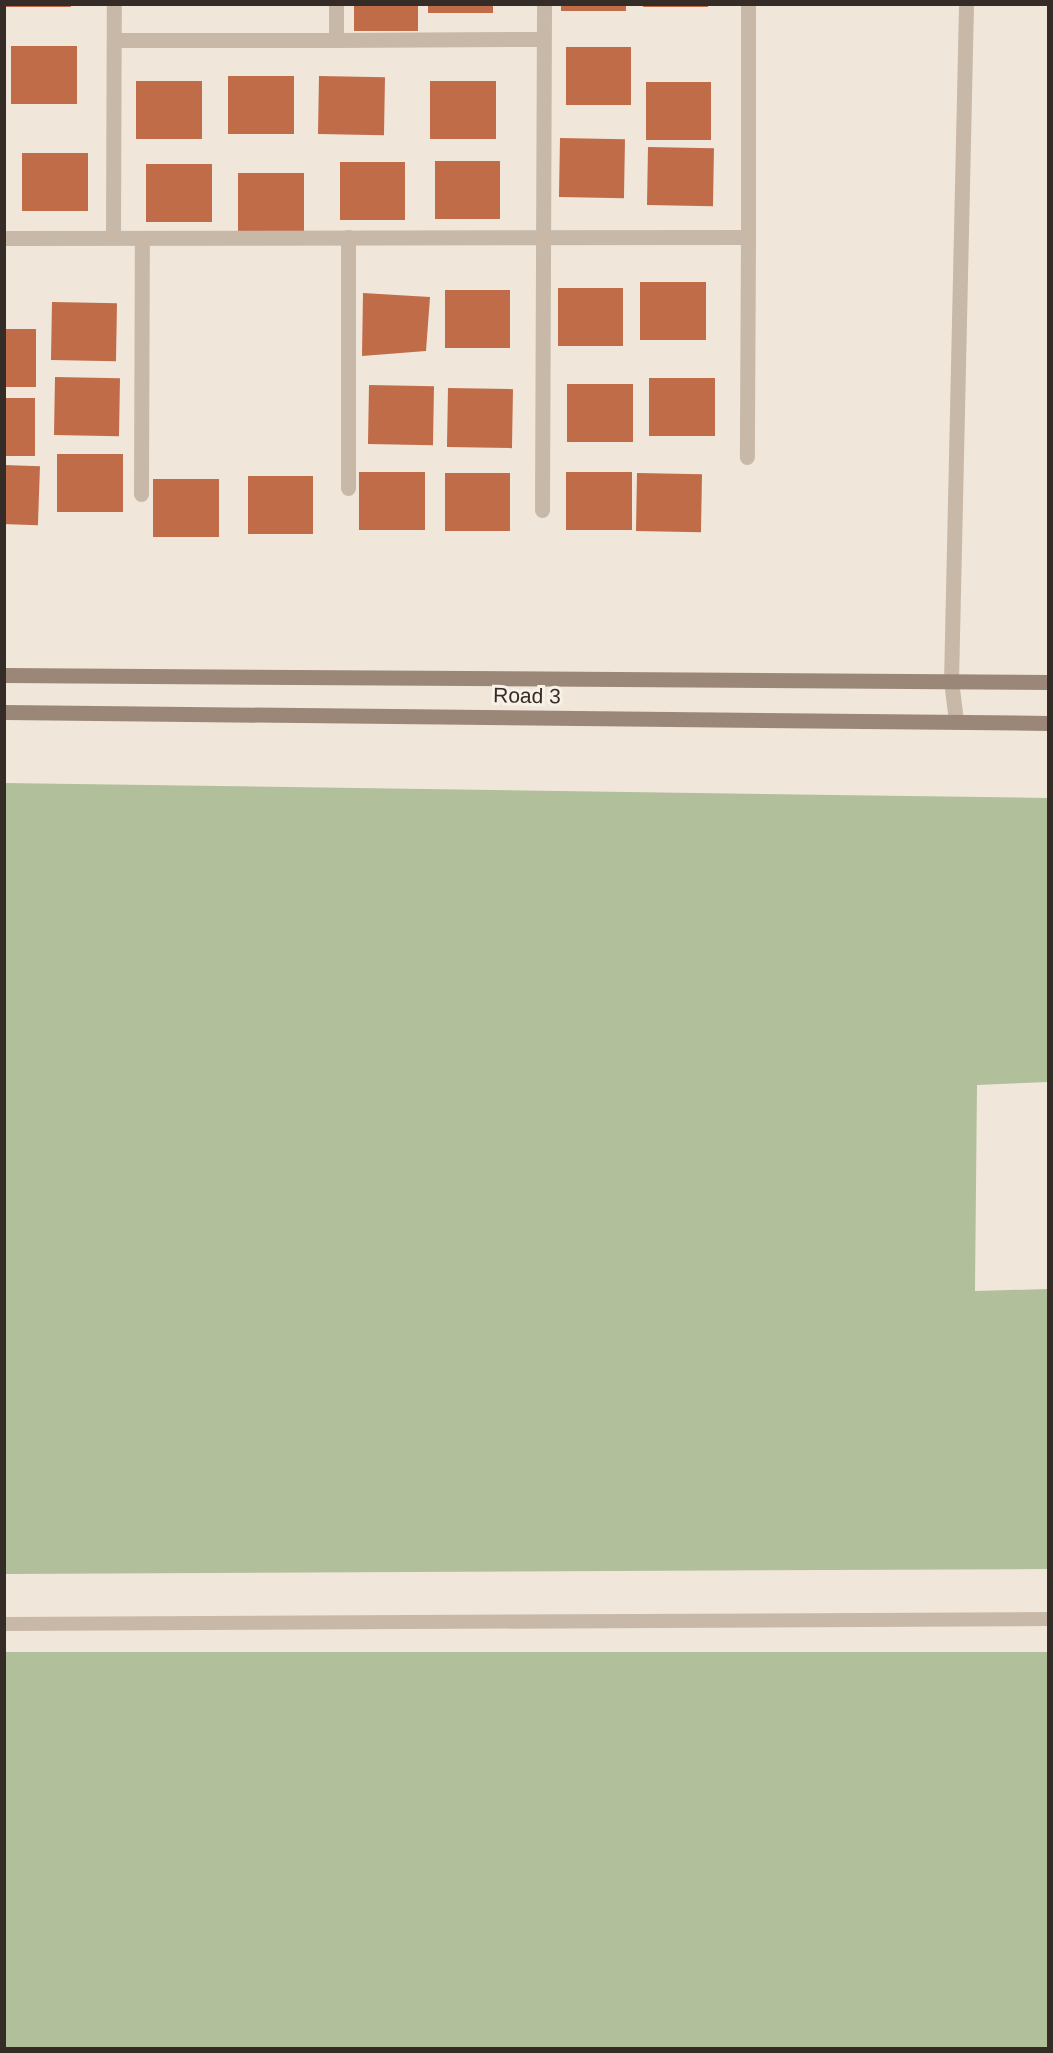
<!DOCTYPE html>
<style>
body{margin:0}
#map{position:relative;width:1053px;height:2053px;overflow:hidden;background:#f0e7da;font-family:Helvetica,sans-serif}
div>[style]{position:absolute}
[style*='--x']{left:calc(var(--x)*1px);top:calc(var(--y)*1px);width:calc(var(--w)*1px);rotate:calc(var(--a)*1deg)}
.green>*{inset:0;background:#b1bf9b;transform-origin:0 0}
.building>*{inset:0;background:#c16c48;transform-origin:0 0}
.lane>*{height:14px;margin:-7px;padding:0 7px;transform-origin:7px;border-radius:7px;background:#c8b8a7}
.street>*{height:15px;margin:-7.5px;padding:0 7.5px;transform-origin:7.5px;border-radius:7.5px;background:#c8b8a7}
.secondary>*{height:15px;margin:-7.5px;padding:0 7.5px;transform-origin:7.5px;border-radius:7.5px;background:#9b8778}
span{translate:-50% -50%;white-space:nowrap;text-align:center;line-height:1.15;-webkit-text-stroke:6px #f8f1e7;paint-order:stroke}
.street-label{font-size:21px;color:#352c27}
.frame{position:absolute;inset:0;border:6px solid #352c27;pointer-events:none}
</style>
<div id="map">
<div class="green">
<div style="clip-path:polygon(4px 783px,1048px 798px,1048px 1082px,977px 1085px,975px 1291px,1048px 1289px,1048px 1569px,5px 1574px)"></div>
<div style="left:4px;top:1652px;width:1044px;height:396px"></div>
</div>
<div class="building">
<div style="left:6px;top:4px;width:65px;height:3px"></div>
<div style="left:354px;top:4px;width:64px;height:27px"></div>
<div style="left:428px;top:4px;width:65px;height:9px"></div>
<div style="left:561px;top:4px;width:65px;height:7px"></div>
<div style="left:643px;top:4px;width:65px;height:3px"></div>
<div style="left:11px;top:46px;width:66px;height:58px"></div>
<div style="left:566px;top:47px;width:65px;height:58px"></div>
<div style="left:228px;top:76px;width:66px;height:58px"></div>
<div style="left:319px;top:76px;width:66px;height:58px;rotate:1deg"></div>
<div style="left:136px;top:81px;width:66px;height:58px"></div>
<div style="left:430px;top:81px;width:66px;height:58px"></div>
<div style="left:646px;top:82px;width:65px;height:58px"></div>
<div style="left:560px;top:138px;width:65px;height:59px;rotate:1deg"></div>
<div style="left:648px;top:147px;width:66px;height:58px;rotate:1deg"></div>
<div style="left:22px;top:153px;width:66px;height:58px"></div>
<div style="left:435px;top:161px;width:65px;height:58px"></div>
<div style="left:340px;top:162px;width:65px;height:58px"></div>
<div style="left:146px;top:164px;width:66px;height:58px"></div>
<div style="left:238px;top:173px;width:66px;height:58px"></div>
<div style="left:640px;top:282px;width:66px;height:58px"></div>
<div style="left:558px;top:288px;width:65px;height:58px"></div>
<div style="left:445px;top:290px;width:65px;height:58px"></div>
<div style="clip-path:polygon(363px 293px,430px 297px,426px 351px,362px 356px)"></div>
<div style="left:52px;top:302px;width:65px;height:58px;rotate:1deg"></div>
<div style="left:4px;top:329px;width:32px;height:58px"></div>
<div style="left:55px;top:377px;width:65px;height:58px;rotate:1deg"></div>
<div style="left:649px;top:378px;width:66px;height:58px"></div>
<div style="left:567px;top:384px;width:66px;height:58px"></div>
<div style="left:369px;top:385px;width:65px;height:59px;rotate:1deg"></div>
<div style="left:448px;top:388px;width:65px;height:59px;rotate:1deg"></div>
<div style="left:4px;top:398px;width:31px;height:58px"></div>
<div style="left:57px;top:454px;width:66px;height:58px"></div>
<div style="left:4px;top:465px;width:36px;height:59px;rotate:2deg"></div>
<div style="left:359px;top:472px;width:66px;height:58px"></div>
<div style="left:566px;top:472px;width:66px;height:58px"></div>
<div style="left:445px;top:473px;width:65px;height:58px"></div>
<div style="left:637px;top:473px;width:65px;height:58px;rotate:1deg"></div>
<div style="left:248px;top:476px;width:65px;height:58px"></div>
<div style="left:153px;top:479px;width:66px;height:58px"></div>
</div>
<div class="lane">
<div style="--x:4;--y:1624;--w:1044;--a:-0.27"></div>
</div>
<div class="street">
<div style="--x:336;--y:4;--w:36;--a:90"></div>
<div style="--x:336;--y:40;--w:207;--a:-0.3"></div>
<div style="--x:114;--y:40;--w:222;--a:0"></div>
<div style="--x:113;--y:237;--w:233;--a:-89.8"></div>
<div style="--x:748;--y:237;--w:233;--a:-90"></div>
<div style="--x:4;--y:238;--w:744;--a:-0.08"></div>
<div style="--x:748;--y:237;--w:220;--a:90.3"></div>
<div style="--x:348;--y:488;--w:251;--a:-90"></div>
<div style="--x:141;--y:494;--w:256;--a:-89.8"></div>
<div style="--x:542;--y:510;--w:506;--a:-89.77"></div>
<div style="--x:956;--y:721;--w:39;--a:-97"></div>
<div style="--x:951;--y:682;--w:678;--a:-88.73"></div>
</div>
<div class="secondary">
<div style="--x:4;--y:675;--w:1044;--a:0.38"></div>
<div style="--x:4;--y:712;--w:1044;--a:0.6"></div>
</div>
<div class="street-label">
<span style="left:527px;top:696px;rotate:1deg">Road 3</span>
</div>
<div class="frame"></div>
</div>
